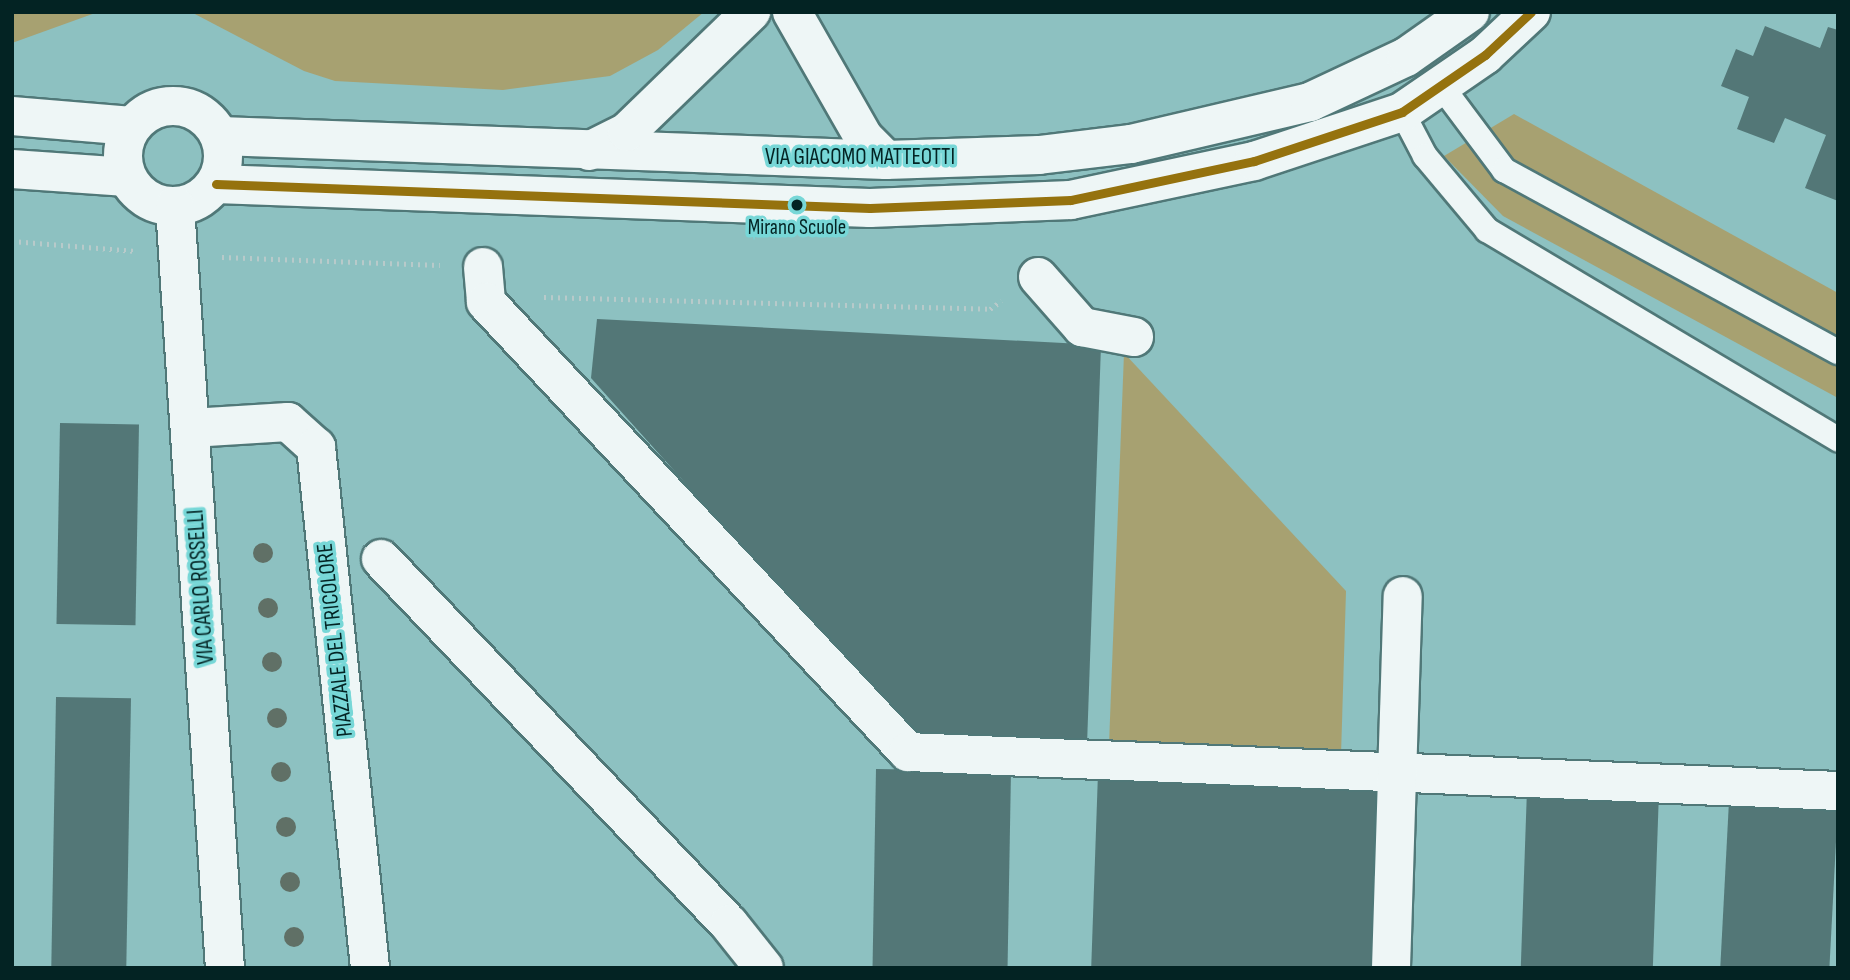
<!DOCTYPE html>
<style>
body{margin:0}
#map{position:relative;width:1850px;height:980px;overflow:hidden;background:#8dc1c1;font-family:"Sofia Sans Condensed",sans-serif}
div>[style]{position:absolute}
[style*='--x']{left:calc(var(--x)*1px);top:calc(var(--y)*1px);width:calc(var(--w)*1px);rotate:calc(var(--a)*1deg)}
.green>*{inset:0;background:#a7a171}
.building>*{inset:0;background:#537777;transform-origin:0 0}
.path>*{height:4.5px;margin-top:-2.25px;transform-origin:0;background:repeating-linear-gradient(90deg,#b8caca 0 2px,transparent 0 7px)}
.roads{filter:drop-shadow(2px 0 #507878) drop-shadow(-2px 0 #507878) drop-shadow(0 2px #507878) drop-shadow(0 -2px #507878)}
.lane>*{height:24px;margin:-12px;padding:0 12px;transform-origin:12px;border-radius:12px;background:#eef6f6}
.street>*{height:38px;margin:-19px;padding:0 19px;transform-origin:19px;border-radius:19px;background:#eef6f6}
.street>.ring{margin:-19px;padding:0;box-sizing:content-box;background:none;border:38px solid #eef6f6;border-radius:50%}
.bus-1>*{height:9px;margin:-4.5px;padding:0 4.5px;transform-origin:4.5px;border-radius:4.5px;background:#95720e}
.trees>*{width:20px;height:20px;margin:-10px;border-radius:50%;background:#607066}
.dots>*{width:19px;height:19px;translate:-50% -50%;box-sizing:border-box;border:4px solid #77d7d7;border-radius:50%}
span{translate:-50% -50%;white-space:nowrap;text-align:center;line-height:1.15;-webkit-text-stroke:7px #77d7d7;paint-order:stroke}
.bus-label{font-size:21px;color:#032323}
.street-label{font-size:23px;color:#032323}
.frame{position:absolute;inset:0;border:14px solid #032323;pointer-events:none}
</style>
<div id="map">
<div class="green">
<div style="clip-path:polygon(12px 12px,98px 12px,12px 43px)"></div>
<div style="clip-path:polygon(191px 12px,704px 12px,658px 50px,610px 76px,503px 90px,335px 81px,304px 71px)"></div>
<div style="clip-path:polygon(1514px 114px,1838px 293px,1838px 398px,1503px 216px,1444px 156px)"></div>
<div style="clip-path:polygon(1124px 353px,1346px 591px,1341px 755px,1109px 745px)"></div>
</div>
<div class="building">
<div style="clip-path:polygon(1765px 26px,1820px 48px,1828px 27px,1838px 30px,1838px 201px,1805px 188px,1826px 135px,1785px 118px,1774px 143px,1737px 129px,1749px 97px,1721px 86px,1736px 49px,1753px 56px)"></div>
<div style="clip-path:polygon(597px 319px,1101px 345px,1087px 745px,912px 736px,591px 378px)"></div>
<div style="left:60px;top:423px;width:79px;height:201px;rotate:1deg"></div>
<div style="left:56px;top:697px;width:75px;height:271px;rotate:1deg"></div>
<div style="left:876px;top:769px;width:135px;height:199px;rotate:1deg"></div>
<div style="left:1098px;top:773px;width:287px;height:195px;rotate:2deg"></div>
<div style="left:1527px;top:789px;width:132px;height:179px;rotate:2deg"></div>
<div style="left:1729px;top:801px;width:109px;height:167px;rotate:3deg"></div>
</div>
<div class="path">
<div style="--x:12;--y:241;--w:124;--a:4.6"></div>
<div style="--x:222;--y:257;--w:218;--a:2.1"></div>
<div style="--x:544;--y:297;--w:446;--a:1.5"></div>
<div style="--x:990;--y:309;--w:14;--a:-36"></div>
</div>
<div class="roads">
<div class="lane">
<div style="--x:1442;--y:87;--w:104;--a:53.2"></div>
<div style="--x:1504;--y:170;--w:380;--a:28.6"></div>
<div style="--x:1402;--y:112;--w:50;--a:62.4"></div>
<div style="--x:1425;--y:156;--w:97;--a:50"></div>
<div style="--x:1487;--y:230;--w:409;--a:30.8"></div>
</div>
<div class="street">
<div style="--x:792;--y:12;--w:145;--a:60.3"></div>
<div style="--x:864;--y:138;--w:31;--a:45"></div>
<div class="ring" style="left:123px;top:106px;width:62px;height:62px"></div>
<div style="--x:12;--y:116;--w:120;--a:4.8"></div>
<div style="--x:220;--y:136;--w:666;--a:2.06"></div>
<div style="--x:886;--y:160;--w:153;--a:-1.9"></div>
<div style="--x:1039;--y:155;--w:93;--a:-6.8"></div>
<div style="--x:1131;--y:144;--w:184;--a:-13.2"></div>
<div style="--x:1310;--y:102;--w:106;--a:-25.1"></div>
<div style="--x:1406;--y:57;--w:78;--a:-35.1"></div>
<div style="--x:589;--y:151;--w:42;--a:-26.6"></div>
<div style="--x:627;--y:132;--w:173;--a:-44.1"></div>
<div style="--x:12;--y:169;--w:115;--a:4"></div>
<div style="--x:216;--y:184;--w:654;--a:2.1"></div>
<div style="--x:870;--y:208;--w:201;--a:-2.3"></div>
<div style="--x:1071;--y:200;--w:187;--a:-12"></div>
<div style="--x:1254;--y:161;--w:156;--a:-18.3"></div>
<div style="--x:1402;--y:112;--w:101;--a:-34.5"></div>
<div style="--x:1485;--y:55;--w:63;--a:-43.1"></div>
<div style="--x:175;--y:206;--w:764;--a:86.25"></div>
<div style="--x:483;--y:267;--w:35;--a:85"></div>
<div style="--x:486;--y:302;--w:617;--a:46.84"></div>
<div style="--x:908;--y:752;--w:931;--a:2.4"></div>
<div style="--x:1038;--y:277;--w:67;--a:48.7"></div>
<div style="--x:1082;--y:327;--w:53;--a:10.9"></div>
<div style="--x:191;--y:428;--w:97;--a:-3.5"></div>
<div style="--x:288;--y:422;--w:38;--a:42"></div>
<div style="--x:316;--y:447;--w:524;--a:84.08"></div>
<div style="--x:381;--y:559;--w:504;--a:46.37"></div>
<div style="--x:729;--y:924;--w:56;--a:51.5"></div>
<div style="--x:1391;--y:968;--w:372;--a:-88.2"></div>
</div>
</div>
<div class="bus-1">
<div style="--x:216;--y:184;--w:654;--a:2.1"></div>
<div style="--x:870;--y:208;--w:201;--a:-2.3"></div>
<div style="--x:1071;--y:200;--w:187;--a:-12"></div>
<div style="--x:1254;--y:161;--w:156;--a:-18.3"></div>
<div style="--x:1402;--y:112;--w:101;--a:-34.5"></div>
<div style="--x:1485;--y:55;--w:63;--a:-43.1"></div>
</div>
<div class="trees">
<div style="left:263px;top:553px"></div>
<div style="left:268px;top:608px"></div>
<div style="left:272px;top:662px"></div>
<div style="left:277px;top:718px"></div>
<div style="left:281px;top:772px"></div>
<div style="left:286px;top:827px"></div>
<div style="left:290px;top:882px"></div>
<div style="left:294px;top:937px"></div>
</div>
<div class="dots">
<div style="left:797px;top:205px;background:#032323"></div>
</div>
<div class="bus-label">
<span style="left:797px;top:228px">Mirano Scuole</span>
</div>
<div class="street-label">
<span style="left:860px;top:157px">VIA GIACOMO MATTEOTTI</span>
<span style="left:201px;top:587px;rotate:-94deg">VIA CARLO ROSSELLI</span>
<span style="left:335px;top:640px;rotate:-96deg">PIAZZALE DEL TRICOLORE</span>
</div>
<div class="frame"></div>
</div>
